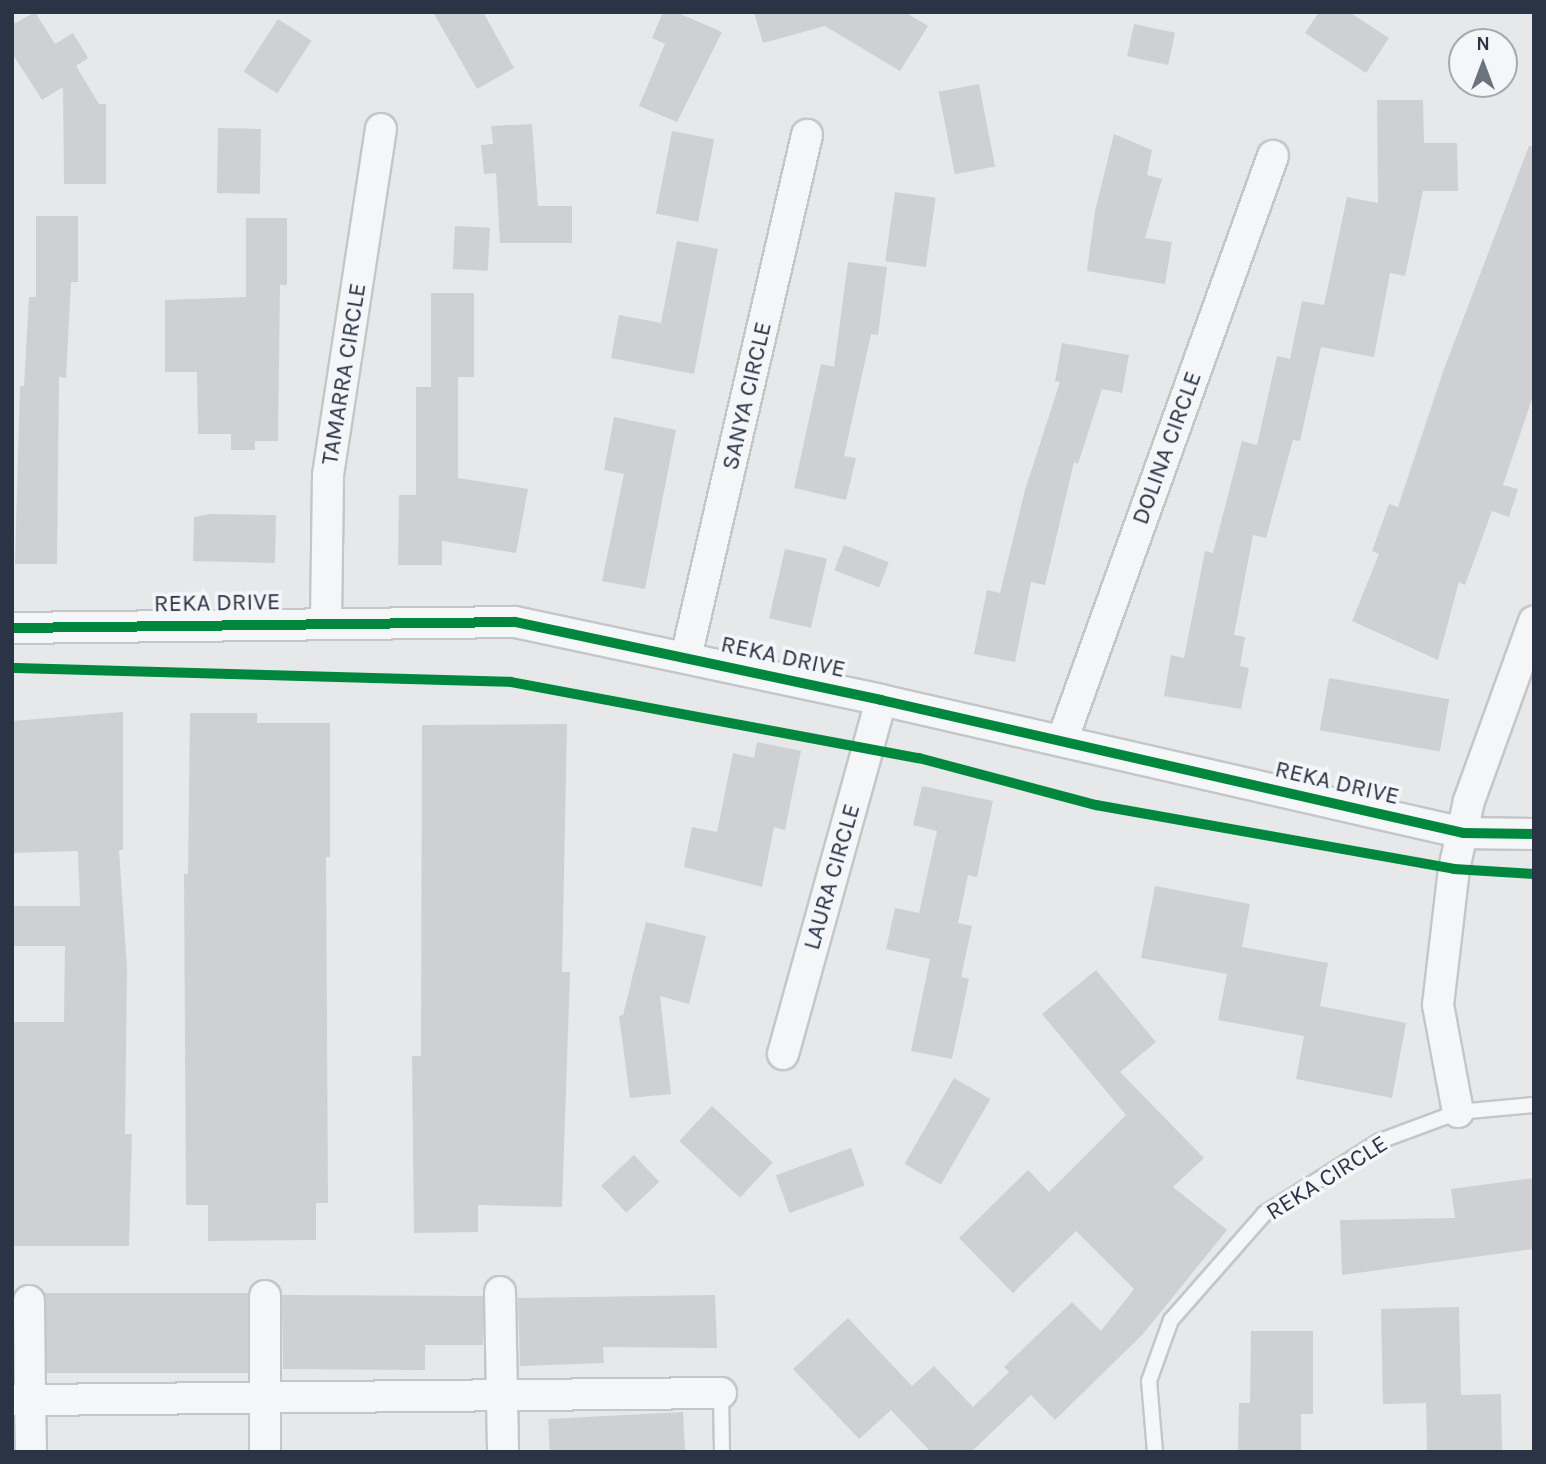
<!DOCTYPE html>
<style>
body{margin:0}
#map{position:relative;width:1546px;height:1464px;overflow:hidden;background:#e6e8ea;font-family:Karla,sans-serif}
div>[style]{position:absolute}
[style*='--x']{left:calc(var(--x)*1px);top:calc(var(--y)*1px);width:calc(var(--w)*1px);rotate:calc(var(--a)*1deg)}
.building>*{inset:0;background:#ced0d3;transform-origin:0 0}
.roads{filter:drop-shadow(2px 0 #c4c6c8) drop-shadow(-2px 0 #c4c6c8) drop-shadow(0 2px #c4c6c8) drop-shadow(0 -2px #c4c6c8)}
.service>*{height:14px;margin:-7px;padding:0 7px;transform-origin:7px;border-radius:7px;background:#f5f6f7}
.minor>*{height:30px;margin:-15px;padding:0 15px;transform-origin:15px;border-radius:15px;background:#f5f6f7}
.cycleway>*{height:10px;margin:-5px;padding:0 5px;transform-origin:5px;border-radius:5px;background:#00873e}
span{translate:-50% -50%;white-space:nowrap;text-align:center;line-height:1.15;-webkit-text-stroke:7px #f4f6f9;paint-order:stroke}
.street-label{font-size:24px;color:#2b3445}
.frame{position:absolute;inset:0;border:14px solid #2b3445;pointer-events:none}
.north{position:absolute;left:1448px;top:28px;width:70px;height:70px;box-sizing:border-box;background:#f4f6f9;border:2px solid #a4a8b1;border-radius:50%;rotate:0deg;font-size:19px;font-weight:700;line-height:28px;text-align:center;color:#2b3445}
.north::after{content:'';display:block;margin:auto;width:24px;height:32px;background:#6c737f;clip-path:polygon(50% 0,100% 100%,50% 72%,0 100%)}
</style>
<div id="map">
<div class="building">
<div style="clip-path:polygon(35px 12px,55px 44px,73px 33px,88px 58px,76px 66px,99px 104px,106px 104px,106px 184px,64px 184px,63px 87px,42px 100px,12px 53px,12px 25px)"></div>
<div style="clip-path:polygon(433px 12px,483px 12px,514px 68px,477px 89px)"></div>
<div style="clip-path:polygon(663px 12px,676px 12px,722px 32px,677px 122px,639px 106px,665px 44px,652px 38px)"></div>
<div style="clip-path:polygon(754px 12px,905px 12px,928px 26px,900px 71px,825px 26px,763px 43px)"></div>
<div style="clip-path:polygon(1319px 12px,1349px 12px,1389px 38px,1366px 73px,1305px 33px)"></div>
<div style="left:278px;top:19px;width:40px;height:63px;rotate:33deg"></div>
<div style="left:1134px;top:24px;width:42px;height:33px;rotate:12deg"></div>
<div style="left:979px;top:84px;width:84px;height:41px;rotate:79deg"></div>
<div style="clip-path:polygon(1377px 100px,1423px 100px,1424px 143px,1457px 143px,1458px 191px,1423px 191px,1405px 276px,1390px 273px,1374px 357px,1321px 347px,1300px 441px,1293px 440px,1266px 538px,1253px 535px,1234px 635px,1245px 637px,1240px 666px,1249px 668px,1241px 709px,1164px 696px,1171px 655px,1184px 658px,1205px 551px,1213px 553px,1242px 441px,1257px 445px,1277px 356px,1290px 359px,1302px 301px,1324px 305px,1347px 197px,1378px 203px)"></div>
<div style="clip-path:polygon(532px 124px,538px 206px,572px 206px,572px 243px,500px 243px,496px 173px,484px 174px,481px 145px,493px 144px,491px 126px)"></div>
<div style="left:218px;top:128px;width:43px;height:65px;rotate:1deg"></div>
<div style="left:672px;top:131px;width:43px;height:84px;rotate:11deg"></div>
<div style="clip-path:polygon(1114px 134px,1152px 150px,1147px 175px,1162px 179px,1145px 238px,1172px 242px,1165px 284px,1087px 271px,1095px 211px)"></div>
<div style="clip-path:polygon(1529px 146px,1534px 146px,1534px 393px,1503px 485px,1518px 489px,1509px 517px,1492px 511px,1465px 585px,1459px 582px,1438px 660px,1352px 621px,1379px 554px,1372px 551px,1389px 504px,1398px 507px,1444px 369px)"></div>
<div style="left:895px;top:192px;width:41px;height:70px;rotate:8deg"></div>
<div style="clip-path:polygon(36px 216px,78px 216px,78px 282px,71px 282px,66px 378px,59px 377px,57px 564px,15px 564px,20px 386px,24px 386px,29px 297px,36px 297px)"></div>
<div style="clip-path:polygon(246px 218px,287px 218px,287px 285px,280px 285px,278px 441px,255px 441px,255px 450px,231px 450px,231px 434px,198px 434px,197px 372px,165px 372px,165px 300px,246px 297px)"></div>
<div style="left:455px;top:226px;width:35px;height:43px;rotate:3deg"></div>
<div style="clip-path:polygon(677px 241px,718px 249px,694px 374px,611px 358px,619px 315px,661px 323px)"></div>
<div style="clip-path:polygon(848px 262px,887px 267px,878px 335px,871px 334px,844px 456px,856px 458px,846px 500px,794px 488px,821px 364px,834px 367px)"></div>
<div style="clip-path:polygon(431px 293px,474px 293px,474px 377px,458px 377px,458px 478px,528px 489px,516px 553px,442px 541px,442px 565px,398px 565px,399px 495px,416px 495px,416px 387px,431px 387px)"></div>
<div style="clip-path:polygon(1062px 343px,1129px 355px,1122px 393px,1102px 389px,1078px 464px,1074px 462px,1045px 585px,1031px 582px,1015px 662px,974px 654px,987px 590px,1000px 593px,1025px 490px,1060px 382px,1055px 381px)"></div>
<div style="clip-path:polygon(614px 417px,676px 430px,645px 589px,602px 581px,624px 474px,604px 470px)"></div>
<div style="clip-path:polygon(210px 514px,276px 515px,275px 563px,193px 561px,194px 517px)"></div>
<div style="left:844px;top:545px;width:48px;height:27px;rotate:21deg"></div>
<div style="left:785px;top:549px;width:43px;height:71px;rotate:13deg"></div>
<div style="left:1329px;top:678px;width:122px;height:53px;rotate:10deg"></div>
<div style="clip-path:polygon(123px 712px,123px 850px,119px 850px,127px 968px,125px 1134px,132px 1134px,129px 1246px,12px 1246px,12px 1022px,64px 1022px,65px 946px,12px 946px,12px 906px,80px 906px,78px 851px,12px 853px,12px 721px)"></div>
<div style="clip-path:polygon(190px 713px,257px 713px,257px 723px,330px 723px,330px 857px,326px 857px,328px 1203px,316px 1203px,316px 1240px,208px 1241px,208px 1205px,186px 1205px,184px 874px,188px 874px)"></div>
<div style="clip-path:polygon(567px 724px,562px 972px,570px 972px,562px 1207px,478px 1205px,478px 1232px,414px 1233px,412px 1056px,421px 1056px,422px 725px)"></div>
<div style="clip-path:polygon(757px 742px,801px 751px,785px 830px,774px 827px,762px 887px,684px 867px,692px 827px,717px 832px,733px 753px,754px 758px)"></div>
<div style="clip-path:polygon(922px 786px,993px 801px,977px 877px,968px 875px,958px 923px,972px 926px,961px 977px,969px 979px,952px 1059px,911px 1051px,930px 959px,886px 949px,895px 908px,919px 913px,937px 831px,913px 825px)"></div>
<div style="clip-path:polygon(1155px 886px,1250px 904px,1242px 947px,1328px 963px,1320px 1006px,1406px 1023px,1392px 1098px,1296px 1079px,1304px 1036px,1218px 1020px,1227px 974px,1141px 958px)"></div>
<div style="clip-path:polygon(646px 922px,706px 936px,689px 1004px,660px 996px,671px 1094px,630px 1098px,619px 1016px,623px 1015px)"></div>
<div style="clip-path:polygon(1096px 970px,1156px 1042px,1120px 1072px,1204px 1158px,1173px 1187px,1227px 1230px,1143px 1334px,1055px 1420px,1031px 1395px,971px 1452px,931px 1452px,891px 1410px,859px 1439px,793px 1369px,848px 1318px,912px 1386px,934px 1366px,973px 1407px,1009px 1372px,1004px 1367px,1072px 1302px,1101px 1331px,1134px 1289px,1076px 1231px,1013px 1293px,959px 1238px,1028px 1170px,1049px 1192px,1126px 1115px,1042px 1014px)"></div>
<div style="left:954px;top:1078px;width:42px;height:99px;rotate:30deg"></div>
<div style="left:712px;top:1106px;width:83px;height:48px;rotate:43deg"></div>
<div style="left:851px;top:1148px;width:40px;height:80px;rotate:70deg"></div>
<div style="left:634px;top:1155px;width:37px;height:45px;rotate:47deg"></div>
<div style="clip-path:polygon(1534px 1178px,1534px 1249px,1342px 1275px,1340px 1220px,1455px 1218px,1451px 1189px)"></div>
<div style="left:248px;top:1293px;width:80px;height:203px;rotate:90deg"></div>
<div style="clip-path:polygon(282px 1295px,483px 1296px,483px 1345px,425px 1345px,425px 1370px,283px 1369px)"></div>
<div style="clip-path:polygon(715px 1295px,717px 1348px,603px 1347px,604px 1363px,520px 1366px,518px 1298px)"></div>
<div style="clip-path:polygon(1459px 1307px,1461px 1395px,1501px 1394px,1502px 1452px,1427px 1452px,1426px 1403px,1383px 1404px,1381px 1309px)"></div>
<div style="clip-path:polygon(1251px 1331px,1313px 1331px,1313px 1414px,1301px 1414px,1301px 1452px,1238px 1452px,1239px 1403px,1250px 1403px)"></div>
<div style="left:683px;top:1412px;width:40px;height:135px;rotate:87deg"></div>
</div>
<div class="roads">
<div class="service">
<div style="--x:721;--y:1393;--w:59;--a:89"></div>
<div style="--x:1155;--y:1452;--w:71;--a:-94.8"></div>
<div style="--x:1149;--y:1381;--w:65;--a:-70.2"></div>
<div style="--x:1171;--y:1320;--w:141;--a:-48.7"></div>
<div style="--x:1264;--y:1214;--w:137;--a:-32.2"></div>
<div style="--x:1380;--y:1141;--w:83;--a:-20.4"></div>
<div style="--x:1458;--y:1112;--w:76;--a:-5.3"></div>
</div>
<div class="minor">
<div style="--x:326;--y:621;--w:146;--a:-89.2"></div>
<div style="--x:328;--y:475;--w:350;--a:-81.3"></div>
<div style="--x:12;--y:628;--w:503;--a:-0.68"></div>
<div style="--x:515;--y:622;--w:374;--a:12"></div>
<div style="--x:881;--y:700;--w:597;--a:12.87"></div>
<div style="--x:1463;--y:833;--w:71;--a:0.8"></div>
<div style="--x:686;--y:657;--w:536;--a:-76.95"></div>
<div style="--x:1062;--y:741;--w:622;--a:-70.17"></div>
<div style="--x:783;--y:1054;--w:367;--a:-74.5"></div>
<div style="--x:1458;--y:1112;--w:109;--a:-100.6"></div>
<div style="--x:1438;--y:1005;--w:137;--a:-83.3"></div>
<div style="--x:1454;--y:869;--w:70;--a:-77.6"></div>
<div style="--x:1469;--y:801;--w:191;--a:-70.1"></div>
<div style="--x:500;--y:1292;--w:160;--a:88.9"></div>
<div style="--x:265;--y:1296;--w:156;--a:90"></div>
<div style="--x:12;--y:1400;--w:18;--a:0"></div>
<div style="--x:30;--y:1400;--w:99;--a:-90.6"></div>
<div style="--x:31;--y:1452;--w:52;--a:-91.1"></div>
<div style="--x:30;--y:1400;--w:691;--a:-0.58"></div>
</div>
</div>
<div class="cycleway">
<div style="--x:12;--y:628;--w:503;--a:-0.68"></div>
<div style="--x:515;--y:622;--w:374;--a:12"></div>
<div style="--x:881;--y:700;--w:597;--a:12.87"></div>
<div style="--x:1463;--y:833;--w:71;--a:0.8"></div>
<div style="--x:12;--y:668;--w:499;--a:1.6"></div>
<div style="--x:511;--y:682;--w:415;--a:10.6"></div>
<div style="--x:919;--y:758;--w:183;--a:14.9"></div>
<div style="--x:1096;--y:805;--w:364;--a:10.1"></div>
<div style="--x:1454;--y:869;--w:80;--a:3.6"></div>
</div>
<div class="street-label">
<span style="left:344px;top:374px;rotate:-81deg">TAMARRA CIRCLE</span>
<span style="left:747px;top:396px;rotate:-77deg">SANYA CIRCLE</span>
<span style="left:1167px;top:448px;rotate:-70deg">DOLINA CIRCLE</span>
<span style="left:217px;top:603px;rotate:-1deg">REKA DRIVE</span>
<span style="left:783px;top:657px;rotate:12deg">REKA DRIVE</span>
<span style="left:1337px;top:783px;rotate:13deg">REKA DRIVE</span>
<span style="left:832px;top:877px;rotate:-74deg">LAURA CIRCLE</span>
<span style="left:1327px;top:1178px;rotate:-32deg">REKA CIRCLE</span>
</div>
<div class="frame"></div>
<div class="north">N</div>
</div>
